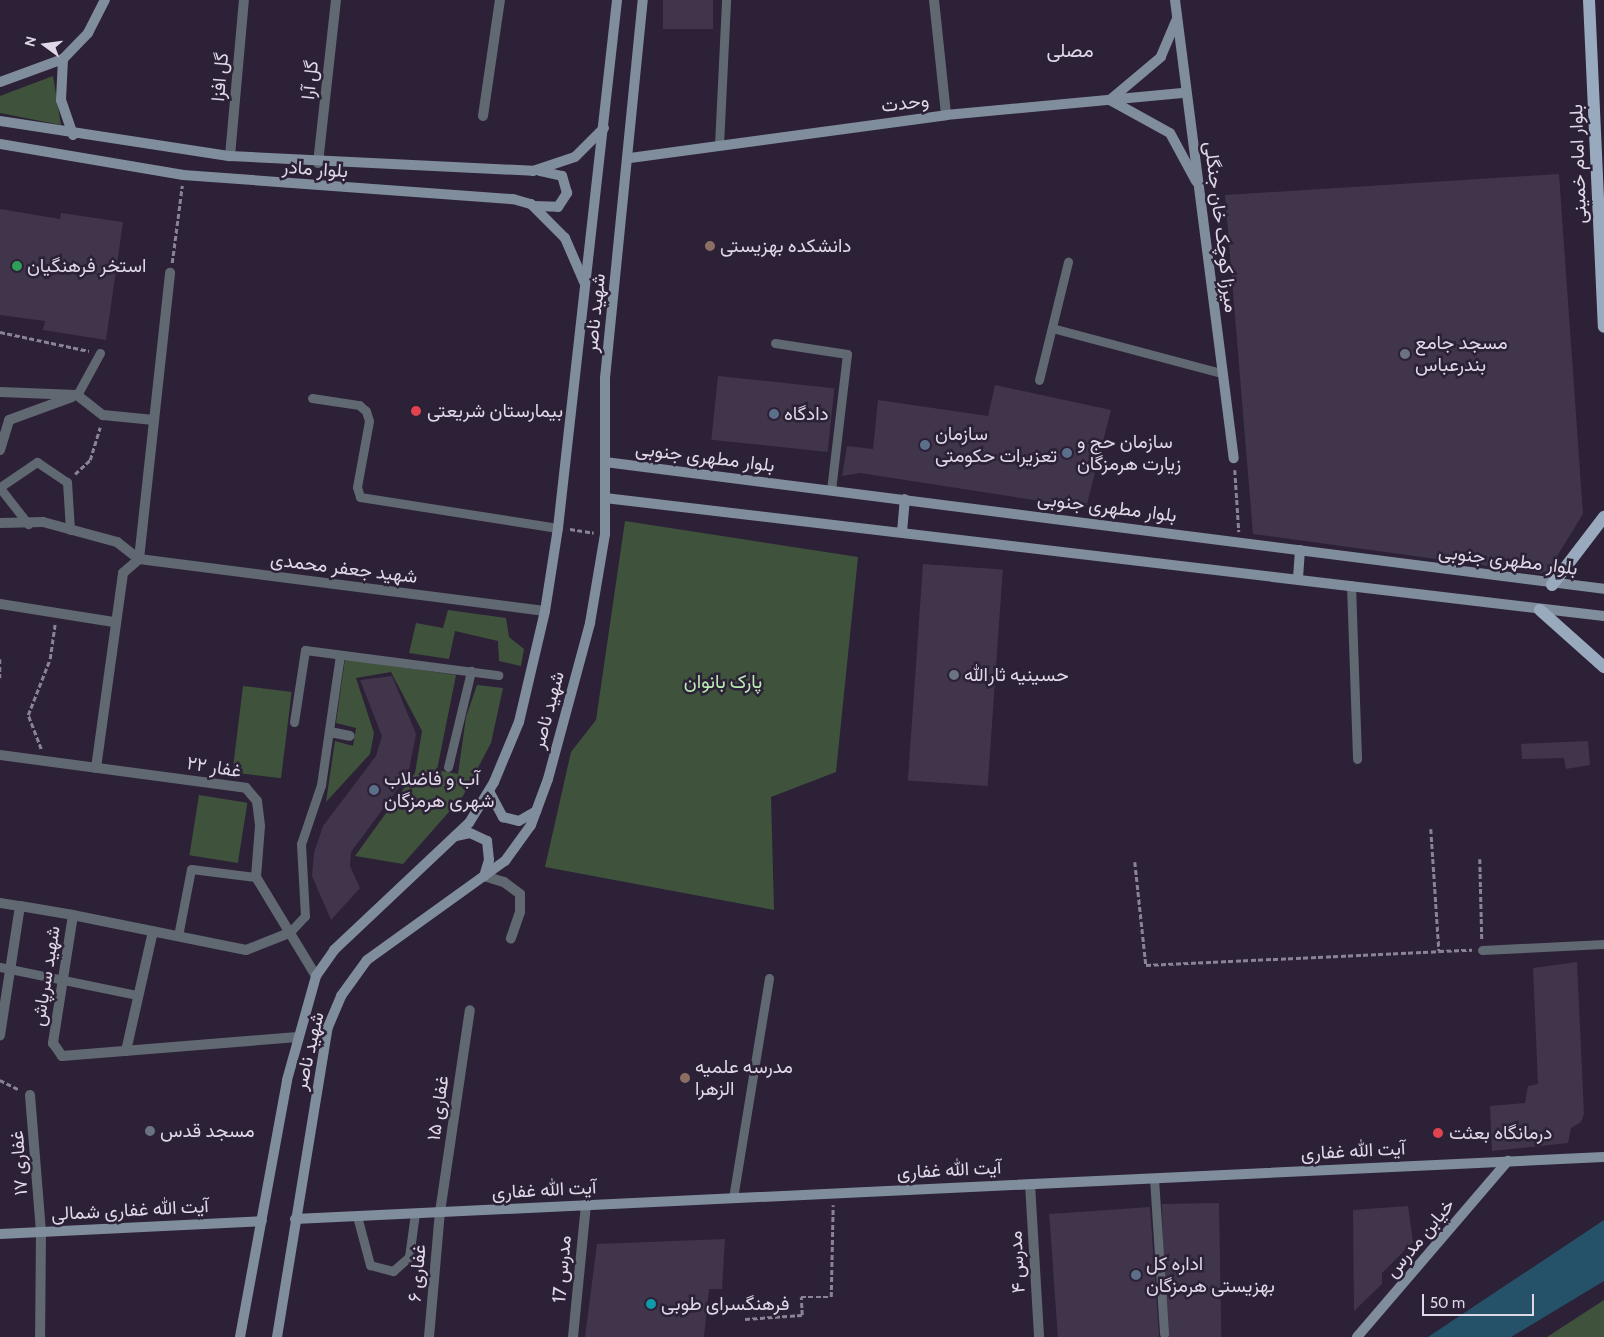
<!DOCTYPE html>
<meta charset="utf-8">
<style>
body{margin:0}
#map{position:relative;width:1604px;height:1337px;overflow:hidden;background:#2c2136;font-family:Cabin,Vazirmatn,sans-serif}
div>[style]{position:absolute}
[style*='--x']{left:calc(var(--x)*1px);top:calc(var(--y)*1px);width:calc(var(--w)*1px);rotate:calc(var(--a)*1deg)}
.green>*{inset:0;background:#3f533c;transform-origin:0 0}
.water>*{inset:0;background:#265269}
.building>*{inset:0;background:#40354b;transform-origin:0 0}
.path>*{height:2.5px;margin-top:-1.25px;transform-origin:0;background:repeating-linear-gradient(90deg,#8b8294 0 5px,transparent 0 7.5px)}
.lane>*{height:9px;margin:-4.5px;padding:0 4.5px;transform-origin:4.5px;border-radius:4.5px;background:#606872}
.street>*{height:10px;margin:-5px;padding:0 5px;transform-origin:5px;border-radius:5px;background:#606872}
.secondary>*{height:10px;margin:-5px;padding:0 5px;transform-origin:5px;border-radius:5px;background:#808d9d}
.primary>*{height:12px;margin:-6px;padding:0 6px;transform-origin:6px;border-radius:6px;background:#99aabe}
.dots>*{width:14px;height:14px;translate:-50% -50%;box-sizing:border-box;border:2px solid #2c2136;border-radius:50%}
span{translate:-50% -50%;white-space:nowrap;text-align:center;line-height:1.15;-webkit-text-stroke:5px #2c2136;paint-order:stroke}
.street-label{font-size:19px;color:#dfd8e7}
.poi-label{font-size:19px;color:#dfd8e7}
.left{translate:0 -50%;text-align:left}
.park-label{font-size:19px;color:#b9ebb2}
.neighbourhood-label{font-size:20px;color:#dfd8e7}
.north{position:absolute;left:20px;top:20px;width:50px;height:50px;-webkit-text-stroke:4px #2c2136;paint-order:stroke;rotate:284deg;font-size:14px;font-weight:700;line-height:20px;text-align:center;color:#dfd8e7}
.north::after{content:'';display:block;margin:auto;width:18px;height:22px;background:#dfd8e7;clip-path:polygon(50% 0,100% 100%,50% 72%,0 100%)}
.scale{position:absolute;left:1422px;top:1294px;width:112px;height:22px;box-sizing:border-box;border:2px solid #dfd8e7;border-top:0;padding-left:6px;font-size:15px;line-height:18px;white-space:nowrap;color:#dfd8e7;-webkit-text-stroke:4px #2c2136;paint-order:stroke}
</style>
<div id="map">
<div class="green">
<div style="clip-path:polygon(53px 76px,61px 125px,0 113px,0 96px)"></div>
<div style="clip-path:polygon(625px 521px,858px 557px,836px 772px,771px 797px,774px 910px,545px 867px,571px 752px,596px 720px)"></div>
<div style="clip-path:polygon(448px 610px,506px 618px,509px 637px,524px 649px,521px 666px,499px 661px,498px 641px,455px 631px,449px 659px,409px 653px,416px 623px,443px 628px)"></div>
<div style="clip-path:polygon(345px 659px,456px 675px,437px 770px,458px 774px,466px 717px,477px 685px,503px 688px,491px 743px,463px 796px,403px 864px,355px 856px,415px 773px,422px 731px,391px 672px,356px 678px,374px 733px,370px 754px,326px 802px,335px 741px,353px 746px,356px 728px,336px 723px)"></div>
<div style="left:243px;top:686px;width:49px;height:87px;rotate:7deg"></div>
<div style="left:199px;top:795px;width:49px;height:61px;rotate:9deg"></div>
<div style="clip-path:polygon(1604px 1300px,1604px 1337px,1547px 1337px)"></div>
</div>
<div class="water">
<div style="clip-path:polygon(1604px 1220px,1604px 1281px,1511px 1337px,1428px 1337px)"></div>
</div>
<div class="building">
<div style="left:663px;top:0;width:50px;height:29px"></div>
<div style="clip-path:polygon(1559px 174px,1583px 514px,1546px 574px,1253px 534px,1225px 195px)"></div>
<div style="clip-path:polygon(0 209px,60px 219px,61px 213px,123px 222px,106px 340px,43px 330px,45px 321px,0 315px)"></div>
<div style="left:718px;top:376px;width:117px;height:64px;rotate:6deg"></div>
<div style="clip-path:polygon(995px 385px,1111px 410px,1086px 508px,860px 473px,842px 476px,847px 446px,873px 449px,878px 400px,988px 416px)"></div>
<div style="left:923px;top:564px;width:80px;height:217px;rotate:4deg"></div>
<div style="clip-path:polygon(392px 676px,416px 734px,408px 775px,351px 852px,350px 866px,360px 888px,331px 920px,312px 876px,314px 853px,323px 826px,376px 756px,382px 736px,360px 680px)"></div>
<div style="clip-path:polygon(1588px 741px,1590px 765px,1566px 769px,1564px 758px,1522px 759px,1521px 744px)"></div>
<div style="clip-path:polygon(1577px 962px,1584px 1114px,1581px 1122px,1571px 1128px,1568px 1143px,1492px 1151px,1490px 1106px,1525px 1103px,1528px 1086px,1538px 1084px,1533px 968px)"></div>
<div style="left:1219px;top:1203px;width:134px;height:57px;rotate:89deg"></div>
<div style="clip-path:polygon(1408px 1206px,1413px 1242px,1382px 1273px,1382px 1284px,1354px 1311px,1353px 1210px)"></div>
<div style="left:1150px;top:1207px;width:130px;height:101px;rotate:86deg"></div>
<div style="clip-path:polygon(725px 1239px,722px 1289px,709px 1289px,704px 1337px,585px 1337px,597px 1244px)"></div>
</div>
<div class="path">
<div style="--x:172;--y:263;--w:78;--a:-82.6"></div>
<div style="--x:0;--y:332;--w:91;--a:12.1"></div>
<div style="--x:1235;--y:470;--w:62;--a:86.3"></div>
<div style="--x:75;--y:474;--w:21;--a:-43"></div>
<div style="--x:90;--y:460;--w:34;--a:-73"></div>
<div style="--x:570;--y:529;--w:24;--a:9"></div>
<div style="--x:0;--y:659;--w:19;--a:90"></div>
<div style="--x:41;--y:749;--w:36;--a:-111"></div>
<div style="--x:28;--y:715;--w:60;--a:-68.6"></div>
<div style="--x:50;--y:659;--w:35;--a:-82"></div>
<div style="--x:1431;--y:829;--w:122;--a:86.2"></div>
<div style="--x:1439;--y:951;--w:33;--a:-2"></div>
<div style="--x:1480;--y:859;--w:80;--a:88.6"></div>
<div style="--x:1135;--y:862;--w:104;--a:83.9"></div>
<div style="--x:1146;--y:965;--w:293;--a:-2.7"></div>
<div style="--x:0;--y:1080;--w:22;--a:27"></div>
<div style="--x:745;--y:1319;--w:57;--a:-4"></div>
<div style="--x:802;--y:1315;--w:18;--a:-93"></div>
<div style="--x:801;--y:1297;--w:30;--a:0"></div>
<div style="--x:831;--y:1297;--w:92;--a:-88.8"></div>
</div>
<div class="lane">
<div style="--x:719;--y:145;--w:145;--a:-87.2"></div>
<div style="--x:1052;--y:328;--w:175;--a:14.9"></div>
<div style="--x:775;--y:343;--w:73;--a:8.7"></div>
<div style="--x:847;--y:354;--w:137;--a:96.7"></div>
<div style="--x:1039;--y:380;--w:122;--a:-76.2"></div>
<div style="--x:77;--y:395;--w:48;--a:-61.3"></div>
<div style="--x:312;--y:398;--w:48;--a:8.5"></div>
<div style="--x:359;--y:405;--w:9;--a:41"></div>
<div style="--x:366;--y:411;--w:10;--a:73"></div>
<div style="--x:369;--y:421;--w:67;--a:100.3"></div>
<div style="--x:357;--y:487;--w:10;--a:73"></div>
<div style="--x:360;--y:497;--w:200;--a:8.9"></div>
<div style="--x:0;--y:487;--w:45;--a:-34"></div>
<div style="--x:37;--y:462;--w:36;--a:34"></div>
<div style="--x:67;--y:482;--w:48;--a:86.4"></div>
<div style="--x:0;--y:488;--w:46;--a:52.1"></div>
<div style="--x:1351;--y:585;--w:174;--a:88"></div>
<div style="--x:294;--y:722;--w:73;--a:-81.3"></div>
<div style="--x:305;--y:650;--w:195;--a:7.4"></div>
<div style="--x:448;--y:767;--w:99;--a:-76.5"></div>
<div style="--x:289;--y:933;--w:23;--a:-47"></div>
<div style="--x:305;--y:916;--w:72;--a:-93.2"></div>
<div style="--x:301;--y:844;--w:62;--a:-71.3"></div>
<div style="--x:321;--y:785;--w:131;--a:-81.7"></div>
<div style="--x:178;--y:936;--w:68;--a:-79"></div>
<div style="--x:191;--y:869;--w:65;--a:7"></div>
<div style="--x:1482;--y:950;--w:122;--a:-2.8"></div>
<div style="--x:0;--y:967;--w:139;--a:11.6"></div>
<div style="--x:1154;--y:1178;--w:156;--a:86.3"></div>
<div style="--x:733;--y:1198;--w:223;--a:-80.7"></div>
<div style="--x:357;--y:1216;--w:51;--a:75.1"></div>
<div style="--x:370;--y:1265;--w:24;--a:15"></div>
<div style="--x:393;--y:1271;--w:21;--a:-41"></div>
<div style="--x:409;--y:1257;--w:44;--a:-82.2"></div>
</div>
<div class="street">
<div style="--x:934;--y:0;--w:116;--a:84"></div>
<div style="--x:483;--y:116;--w:117;--a:-81.7"></div>
<div style="--x:230;--y:156;--w:157;--a:-84.9"></div>
<div style="--x:318;--y:163;--w:164;--a:-83.7"></div>
<div style="--x:0;--y:392;--w:77;--a:2.2"></div>
<div style="--x:77;--y:395;--w:33;--a:38"></div>
<div style="--x:103;--y:415;--w:51;--a:5.6"></div>
<div style="--x:0;--y:450;--w:31;--a:-73"></div>
<div style="--x:9;--y:420;--w:67;--a:-20.1"></div>
<div style="--x:0;--y:523;--w:43;--a:-1.3"></div>
<div style="--x:43;--y:522;--w:77;--a:15.1"></div>
<div style="--x:117;--y:542;--w:28;--a:38"></div>
<div style="--x:139;--y:559;--w:409;--a:7.3"></div>
<div style="--x:0;--y:604;--w:115;--a:9"></div>
<div style="--x:330;--y:732;--w:20;--a:11"></div>
<div style="--x:0;--y:755;--w:248;--a:7.6"></div>
<div style="--x:246;--y:788;--w:17;--a:50"></div>
<div style="--x:257;--y:801;--w:25;--a:83"></div>
<div style="--x:260;--y:826;--w:51;--a:94.5"></div>
<div style="--x:256;--y:877;--w:116;--a:58.8"></div>
<div style="--x:96;--y:768;--w:197;--a:-82.1"></div>
<div style="--x:123;--y:573;--w:21;--a:-41"></div>
<div style="--x:139;--y:559;--w:288;--a:-83.8"></div>
<div style="--x:484;--y:876;--w:21;--a:17"></div>
<div style="--x:504;--y:882;--w:20;--a:37"></div>
<div style="--x:520;--y:894;--w:18;--a:90"></div>
<div style="--x:520;--y:912;--w:28;--a:109"></div>
<div style="--x:0;--y:903;--w:20;--a:9"></div>
<div style="--x:20;--y:906;--w:131;--a:98.8"></div>
<div style="--x:20;--y:906;--w:54;--a:9.6"></div>
<div style="--x:289;--y:933;--w:46;--a:158.4"></div>
<div style="--x:246;--y:950;--w:177;--a:-168.6"></div>
<div style="--x:73;--y:915;--w:130;--a:98.9"></div>
<div style="--x:53;--y:1043;--w:16;--a:55"></div>
<div style="--x:62;--y:1056;--w:236;--a:-4.6"></div>
<div style="--x:126;--y:1051;--w:123;--a:-77.3"></div>
<div style="--x:30;--y:1095;--w:137;--a:85.4"></div>
<div style="--x:41;--y:1232;--w:105;--a:90.5"></div>
<div style="--x:1030;--y:1184;--w:153;--a:86.6"></div>
<div style="--x:429;--y:1337;--w:125;--a:-85"></div>
<div style="--x:440;--y:1212;--w:204;--a:-81.6"></div>
<div style="--x:573;--y:1337;--w:133;--a:-84.4"></div>
</div>
<div class="secondary">
<div style="--x:1175;--y:0;--w:462;--a:82.7"></div>
<div style="--x:1176;--y:21;--w:39;--a:113"></div>
<div style="--x:1161;--y:57;--w:67;--a:139.9"></div>
<div style="--x:1110;--y:100;--w:68;--a:28.8"></div>
<div style="--x:1170;--y:133;--w:55;--a:61.6"></div>
<div style="--x:63;--y:59;--w:41;--a:92.8"></div>
<div style="--x:61;--y:100;--w:37;--a:71"></div>
<div style="--x:0;--y:82;--w:67;--a:-20.1"></div>
<div style="--x:63;--y:59;--w:36;--a:-46"></div>
<div style="--x:88;--y:33;--w:37;--a:-63"></div>
<div style="--x:0;--y:121;--w:233;--a:8.7"></div>
<div style="--x:230;--y:156;--w:303;--a:2.8"></div>
<div style="--x:533;--y:171;--w:44;--a:-18.4"></div>
<div style="--x:575;--y:157;--w:41;--a:-45"></div>
<div style="--x:0;--y:144;--w:186;--a:9.6"></div>
<div style="--x:183;--y:175;--w:331;--a:4.2"></div>
<div style="--x:513;--y:199;--w:19;--a:16"></div>
<div style="--x:531;--y:204;--w:48;--a:45"></div>
<div style="--x:565;--y:238;--w:48;--a:66.6"></div>
<div style="--x:630;--y:158;--w:319;--a:-7.7"></div>
<div style="--x:946;--y:115;--w:240;--a:-5.3"></div>
<div style="--x:534;--y:206;--w:24;--a:2"></div>
<div style="--x:558;--y:207;--w:17;--a:-57"></div>
<div style="--x:567;--y:193;--w:18;--a:-106"></div>
<div style="--x:562;--y:176;--w:23;--a:-167"></div>
<div style="--x:605;--y:462;--w:1007;--a:7.24"></div>
<div style="--x:605;--y:498;--w:1006;--a:6.74"></div>
<div style="--x:902;--y:532;--w:33;--a:-85"></div>
<div style="--x:1298;--y:578;--w:28;--a:-86"></div>
<div style="--x:489;--y:791;--w:30;--a:62"></div>
<div style="--x:503;--y:817;--w:16;--a:14"></div>
<div style="--x:519;--y:821;--w:20;--a:-30"></div>
<div style="--x:456;--y:836;--w:14;--a:-12"></div>
<div style="--x:470;--y:833;--w:19;--a:25"></div>
<div style="--x:487;--y:841;--w:19;--a:84"></div>
<div style="--x:489;--y:860;--w:17;--a:107"></div>
<div style="--x:295;--y:1219;--w:1310;--a:-2.71"></div>
<div style="--x:0;--y:1234;--w:262;--a:-2.8"></div>
<div style="--x:240;--y:1337;--w:261;--a:-79.6"></div>
<div style="--x:287;--y:1080;--w:108;--a:-74.4"></div>
<div style="--x:316;--y:976;--w:32;--a:-55"></div>
<div style="--x:334;--y:950;--w:185;--a:-43.3"></div>
<div style="--x:469;--y:823;--w:48;--a:-58.6"></div>
<div style="--x:494;--y:782;--w:65;--a:-67.4"></div>
<div style="--x:519;--y:722;--w:114;--a:-76.8"></div>
<div style="--x:545;--y:611;--w:84;--a:-81.1"></div>
<div style="--x:558;--y:528;--w:531;--a:-83.62"></div>
<div style="--x:277;--y:1337;--w:314;--a:-80.7"></div>
<div style="--x:328;--y:1027;--w:34;--a:-67"></div>
<div style="--x:341;--y:996;--w:44;--a:-54.2"></div>
<div style="--x:367;--y:960;--w:170;--a:-35.7"></div>
<div style="--x:505;--y:861;--w:44;--a:-54.2"></div>
<div style="--x:531;--y:825;--w:49;--a:-69.7"></div>
<div style="--x:548;--y:779;--w:162;--a:-74.9"></div>
<div style="--x:590;--y:623;--w:90;--a:-80.4"></div>
<div style="--x:605;--y:534;--w:156;--a:-90"></div>
<div style="--x:605;--y:378;--w:380;--a:-84.3"></div>
<div style="--x:1357;--y:1337;--w:232;--a:-49.4"></div>
</div>
<div class="primary">
<div style="--x:1589;--y:0;--w:327;--a:87.4"></div>
<div style="--x:1552;--y:585;--w:86;--a:-52.6"></div>
<div style="--x:1540;--y:610;--w:86;--a:41.7"></div>
</div>
<div class="dots">
<div style="left:710px;top:246px;background:#8d6e63"></div>
<div style="left:17px;top:266px;background:#2e9e5b"></div>
<div style="left:1405px;top:354px;background:#6b7280"></div>
<div style="left:416px;top:411px;background:#e0444e"></div>
<div style="left:774px;top:414px;background:#5c6f8a"></div>
<div style="left:925px;top:445px;background:#5c6f8a"></div>
<div style="left:1067px;top:453px;background:#5c6f8a"></div>
<div style="left:954px;top:675px;background:#6b7280"></div>
<div style="left:374px;top:790px;background:#5c6f8a"></div>
<div style="left:685px;top:1078px;background:#8d6e63"></div>
<div style="left:150px;top:1131px;background:#6b7280"></div>
<div style="left:1438px;top:1133px;background:#e0444e"></div>
<div style="left:1136px;top:1275px;background:#5c6f8a"></div>
<div style="left:651px;top:1304px;background:#0f9aa8"></div>
</div>
<div class="street-label">
<span style="left:220px;top:77px;rotate:-85deg">گل افزا</span>
<span style="left:310px;top:80px;rotate:-84deg">گل آرا</span>
<span style="left:905px;top:103px;rotate:-7deg">وحدت</span>
<span style="left:1578px;top:164px;rotate:-92deg">بلوار امام خمینی</span>
<span style="left:315px;top:169px;rotate:4deg">بلوار مادر</span>
<span style="left:1221px;top:227px;rotate:83deg">میرزا کوچک خان جنگلی</span>
<span style="left:595px;top:313px;rotate:-84deg">شهید ناصر</span>
<span style="left:705px;top:457px;rotate:7deg">بلوار مطهری جنوبی</span>
<span style="left:1107px;top:507px;rotate:7deg">بلوار مطهری جنوبی</span>
<span style="left:1508px;top:560px;rotate:7deg">بلوار مطهری جنوبی</span>
<span style="left:344px;top:568px;rotate:7deg">شهید جعفر محمدی</span>
<span style="left:548px;top:710px;rotate:-75deg">شهید ناصر</span>
<span style="left:214px;top:767px;rotate:9deg">غفار ۲۲</span>
<span style="left:46px;top:976px;rotate:-81deg">شهید سرپاش</span>
<span style="left:309px;top:1051px;rotate:-77deg">شهید ناصر</span>
<span style="left:438px;top:1108px;rotate:-82deg">غفاری ۱۵</span>
<span style="left:1353px;top:1151px;rotate:-3deg">آیت الله غفاری</span>
<span style="left:19px;top:1163px;rotate:-94deg">غفاری ۱۷</span>
<span style="left:949px;top:1170px;rotate:-3deg">آیت الله غفاری</span>
<span style="left:544px;top:1190px;rotate:-3deg">آیت الله غفاری</span>
<span style="left:130px;top:1210px;rotate:-3deg">آیت الله غفاری شمالی</span>
<span style="left:1420px;top:1238px;rotate:-50deg">خیابن مدرس</span>
<span style="left:1017px;top:1262px;rotate:-93deg">مدرس ۴</span>
<span style="left:562px;top:1269px;rotate:-85deg">مدرس 17</span>
<span style="left:417px;top:1273px;rotate:-85deg">غفاری ۶</span>
</div>
<div class="poi-label">
<span class="left" style="left:720px;top:246px">دانشکده بهزیستی</span>
<span class="left" style="left:27px;top:266px">استخر فرهنگیان</span>
<span class="left" style="left:1415px;top:354px">مسجد جامع<br>بندرعباس</span>
<span class="left" style="left:427px;top:411px">بیمارستان شریعتی</span>
<span class="left" style="left:784px;top:414px">دادگاه</span>
<span class="left" style="left:935px;top:445px">سازمان<br>تعزیرات حکومتی</span>
<span class="left" style="left:1077px;top:453px">سازمان حج و<br>زیارت هرمزگان</span>
<span class="left" style="left:964px;top:675px">حسینیه ثارالله</span>
<span class="left" style="left:384px;top:790px">آب و فاضلاب<br>شهری هرمزگان</span>
<span class="left" style="left:695px;top:1078px">مدرسه علمیه<br>الزهرا</span>
<span class="left" style="left:160px;top:1131px">مسجد قدس</span>
<span class="left" style="left:1449px;top:1133px">درمانگاه بعثت</span>
<span class="left" style="left:1146px;top:1275px">اداره کل<br>بهزیستی هرمزگان</span>
<span class="left" style="left:661px;top:1304px">فرهنگسرای طوبی</span>
</div>
<div class="park-label">
<span style="left:723px;top:682px">پارک بانوان</span>
</div>
<div class="neighbourhood-label">
<span style="left:1070px;top:50px">مصلی</span>
</div>
<div class="north">N</div>
<div class="scale">50 m</div>
</div>
